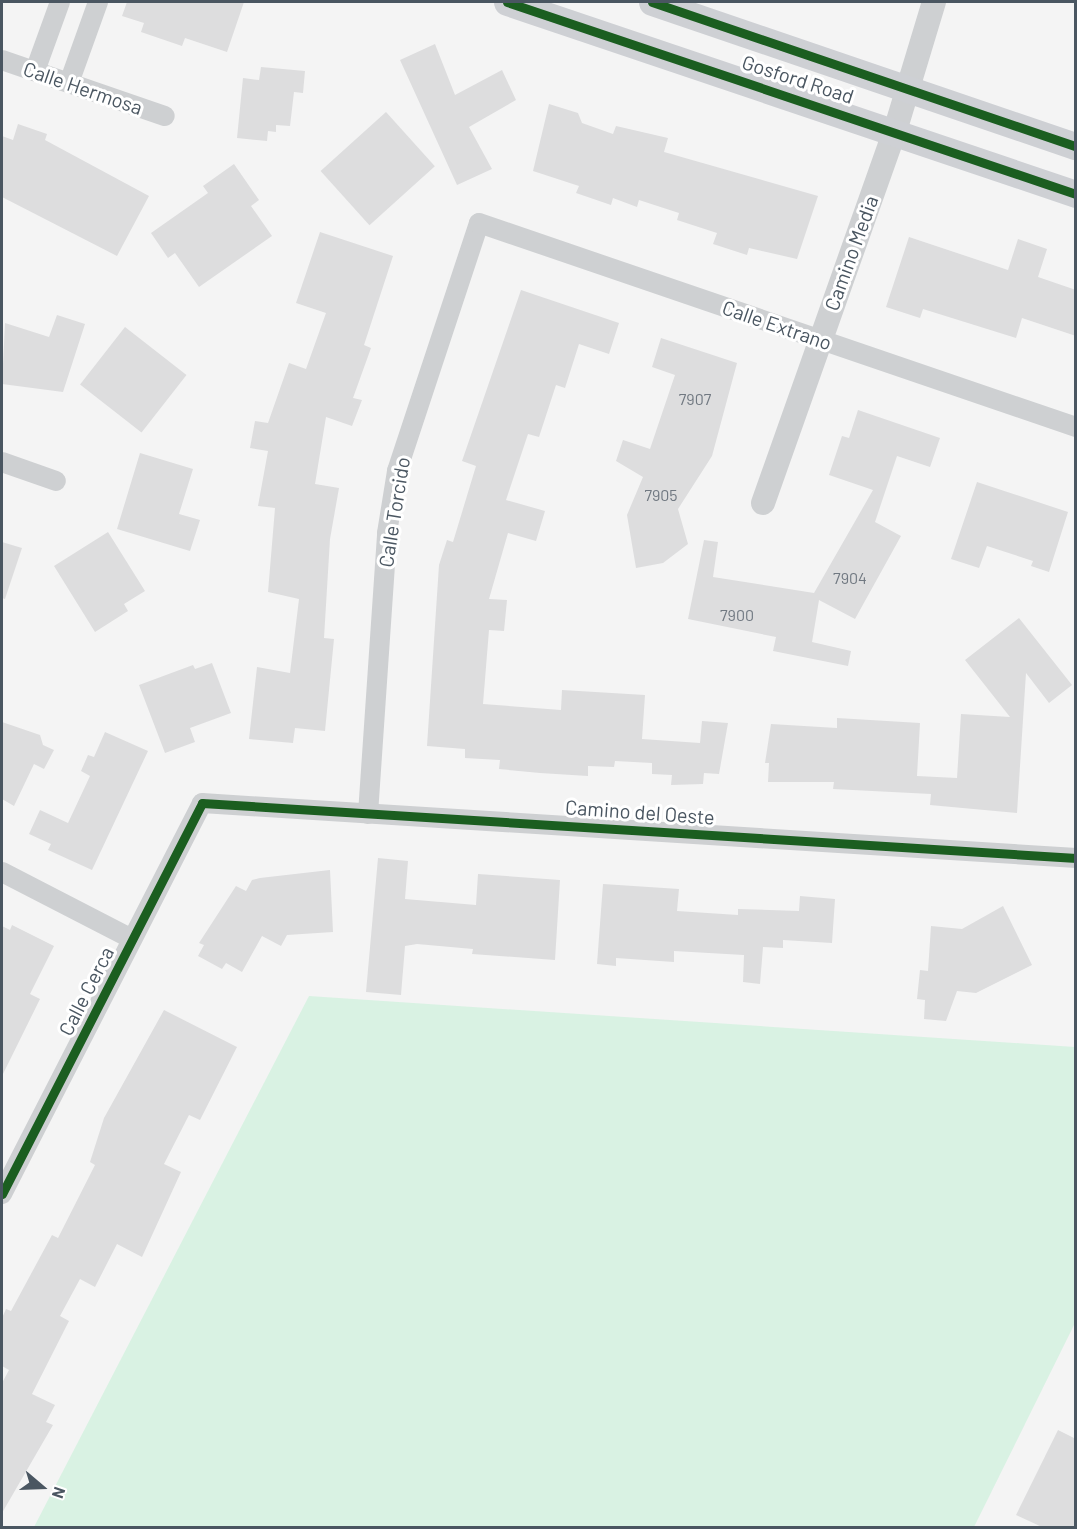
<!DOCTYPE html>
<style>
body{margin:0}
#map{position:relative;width:1077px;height:1529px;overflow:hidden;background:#f4f4f4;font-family:Barlow,sans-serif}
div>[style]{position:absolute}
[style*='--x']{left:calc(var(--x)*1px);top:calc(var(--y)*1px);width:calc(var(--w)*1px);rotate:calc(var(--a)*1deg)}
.green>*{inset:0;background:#d9f2e3}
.building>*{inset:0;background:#ddddde;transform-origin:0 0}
.minor>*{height:20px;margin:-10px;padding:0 10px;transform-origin:10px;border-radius:10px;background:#ced0d2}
.tertiary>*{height:24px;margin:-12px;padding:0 12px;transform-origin:12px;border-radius:12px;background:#ced0d2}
.secondary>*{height:27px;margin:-13.5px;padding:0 13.5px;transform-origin:13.5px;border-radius:13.5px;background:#ced0d4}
.cycleway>*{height:9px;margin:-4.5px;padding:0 4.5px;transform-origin:4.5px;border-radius:4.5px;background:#1b5e20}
span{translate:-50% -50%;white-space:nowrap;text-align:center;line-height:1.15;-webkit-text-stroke:6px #fff;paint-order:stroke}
.number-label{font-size:16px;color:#707881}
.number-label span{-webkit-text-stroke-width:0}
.street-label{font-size:20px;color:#4a5661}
.frame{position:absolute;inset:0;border:3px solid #4a5661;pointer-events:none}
.north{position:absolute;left:12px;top:1457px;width:60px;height:60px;-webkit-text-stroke:4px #fff;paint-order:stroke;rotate:109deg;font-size:16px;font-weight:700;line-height:24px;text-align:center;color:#4a5661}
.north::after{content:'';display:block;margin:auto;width:21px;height:27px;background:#4a5661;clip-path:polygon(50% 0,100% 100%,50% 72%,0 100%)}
</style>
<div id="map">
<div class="green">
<div style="clip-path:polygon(309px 996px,1075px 1047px,1075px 1323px,974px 1527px,34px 1527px)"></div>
</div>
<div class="building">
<div style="clip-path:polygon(127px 2px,244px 2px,227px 52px,185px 38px,182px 46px,141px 32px,144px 23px,122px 16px)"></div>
<div style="clip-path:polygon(435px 44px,455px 95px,502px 70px,516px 100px,469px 127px,492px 169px,457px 185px,400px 60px)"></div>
<div style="clip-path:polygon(261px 67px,305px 71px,303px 93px,294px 92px,290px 126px,276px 125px,276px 132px,268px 131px,267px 141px,237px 138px,243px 78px,259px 80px)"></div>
<div style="clip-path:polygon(549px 104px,578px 113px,582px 123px,613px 134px,616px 126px,668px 138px,664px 152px,818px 196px,797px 259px,749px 248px,747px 255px,713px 244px,717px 233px,677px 220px,679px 213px,639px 200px,637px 207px,613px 198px,611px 205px,576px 193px,579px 186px,533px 171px)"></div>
<div style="left:386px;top:112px;width:73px;height:88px;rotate:48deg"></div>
<div style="clip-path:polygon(18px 124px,47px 134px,45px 140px,149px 196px,117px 256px,2px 197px,2px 136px,13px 140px)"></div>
<div style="clip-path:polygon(234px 164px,259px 200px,251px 206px,272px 236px,199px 287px,175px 253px,168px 258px,151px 233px,208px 193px,203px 186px)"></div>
<div style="clip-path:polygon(320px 232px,393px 256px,364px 345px,371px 348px,353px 398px,362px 400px,352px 426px,326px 417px,315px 484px,339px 488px,330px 539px,324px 638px,334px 639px,325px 731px,295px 728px,293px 743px,249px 739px,257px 667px,290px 673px,299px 599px,268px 592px,275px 508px,258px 506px,268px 451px,250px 448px,255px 421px,268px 423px,289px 363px,306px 369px,326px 313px,296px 303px)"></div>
<div style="clip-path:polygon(909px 237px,1008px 270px,1018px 239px,1047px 249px,1038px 277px,1076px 290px,1076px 336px,1022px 318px,1016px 338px,923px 309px,920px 318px,886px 307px)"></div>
<div style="clip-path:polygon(521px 290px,619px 323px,609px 354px,579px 344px,565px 388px,556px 385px,539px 437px,528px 434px,506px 500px,545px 511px,536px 541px,508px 533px,489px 599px,507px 600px,504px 631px,489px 630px,483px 704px,561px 710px,562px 690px,645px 695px,642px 739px,700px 743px,702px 721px,728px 723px,719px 774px,704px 773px,703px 784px,671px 785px,672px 775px,652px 774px,652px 763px,615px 761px,614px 767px,588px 766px,588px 776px,540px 773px,499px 769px,500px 760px,465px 758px,465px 749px,427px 746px,439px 565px,447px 540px,453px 542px,476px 466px,462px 461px)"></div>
<div style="clip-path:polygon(57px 315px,85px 324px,63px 392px,2px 384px,5px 323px,49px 337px)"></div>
<div style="left:125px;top:327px;width:78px;height:73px;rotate:38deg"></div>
<div style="clip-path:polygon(661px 338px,737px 363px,712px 456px,678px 509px,688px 544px,663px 563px,636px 568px,627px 515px,643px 477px,616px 461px,623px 440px,650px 449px,675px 375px,652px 367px)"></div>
<div style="clip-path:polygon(858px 410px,940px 438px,930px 467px,897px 456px,875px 522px,901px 536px,855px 619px,819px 600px,812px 642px,851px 651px,848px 666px,773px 651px,776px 637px,688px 619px,704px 540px,718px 542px,713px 577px,814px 593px,873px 490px,829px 475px,842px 436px,849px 438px)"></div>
<div style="clip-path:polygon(140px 453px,193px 469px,179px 514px,200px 520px,190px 551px,117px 529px)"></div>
<div style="clip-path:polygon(977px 482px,1068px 512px,1049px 572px,1031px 566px,1033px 561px,987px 546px,979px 568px,951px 559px)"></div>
<div style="clip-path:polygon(108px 532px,145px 591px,124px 604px,128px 611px,95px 632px,54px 566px)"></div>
<div style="clip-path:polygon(2px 542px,22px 548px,5px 599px,2px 598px)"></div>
<div style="clip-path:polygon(1019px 618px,1072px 685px,1049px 703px,1026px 673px,1017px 813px,930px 805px,931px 794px,833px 789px,834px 782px,768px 782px,769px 763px,765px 763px,771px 724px,837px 728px,837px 718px,920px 723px,917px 776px,957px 778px,961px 714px,1010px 717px,965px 660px)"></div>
<div style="clip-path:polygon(212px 663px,231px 713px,190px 728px,195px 742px,165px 753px,139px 685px,193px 665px,195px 669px)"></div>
<div style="clip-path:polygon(2px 722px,40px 735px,43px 745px,54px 750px,44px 769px,34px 764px,14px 806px,2px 799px)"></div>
<div style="clip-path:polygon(105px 732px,148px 751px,92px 870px,48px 850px,51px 844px,29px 834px,40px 810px,68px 823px,90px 776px,81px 771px,88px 755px,94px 757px)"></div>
<div style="clip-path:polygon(378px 858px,408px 861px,405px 899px,476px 905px,478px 874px,560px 880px,555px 960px,472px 954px,473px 949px,417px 944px,405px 946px,401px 995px,366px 992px)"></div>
<div style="clip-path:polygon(330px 870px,333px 932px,287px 935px,281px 946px,262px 936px,242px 972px,226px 963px,222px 969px,198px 956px,204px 945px,199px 943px,236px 886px,246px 891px,252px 880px,260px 878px)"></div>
<div style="clip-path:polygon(603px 884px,679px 889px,677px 911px,738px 915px,738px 909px,799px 911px,800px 896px,835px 899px,832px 943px,783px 940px,783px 948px,763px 947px,760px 984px,743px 982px,744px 955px,674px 951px,674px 962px,616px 958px,616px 966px,597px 964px)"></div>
<div style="clip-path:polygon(1003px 906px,1032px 965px,976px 993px,957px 991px,946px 1021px,924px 1019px,925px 1000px,917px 999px,920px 970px,928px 971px,931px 926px,962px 929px)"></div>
<div style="clip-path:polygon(12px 925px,54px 946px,30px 994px,40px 999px,2px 1076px,2px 926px,10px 930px)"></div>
<div style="clip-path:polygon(164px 1010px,237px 1047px,200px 1120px,189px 1115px,164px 1164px,181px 1172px,142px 1257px,117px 1244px,95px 1287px,80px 1279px,60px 1316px,69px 1321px,32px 1394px,55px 1405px,46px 1422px,53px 1425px,2px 1513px,2px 1383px,9px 1370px,2px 1366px,2px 1318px,6px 1309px,11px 1311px,52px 1235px,58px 1238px,95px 1165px,90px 1162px,104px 1118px)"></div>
<div style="clip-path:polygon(1058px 1430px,1076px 1439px,1076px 1527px,1042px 1527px,1016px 1515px)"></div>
</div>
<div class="minor">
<div style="--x:2;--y:60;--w:172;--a:19"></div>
<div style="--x:35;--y:71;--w:73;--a:-70.1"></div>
<div style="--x:69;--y:83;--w:86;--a:-70.3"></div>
<div style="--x:2;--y:462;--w:57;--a:19.4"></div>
<div style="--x:368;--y:814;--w:282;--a:-86.1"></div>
<div style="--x:387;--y:533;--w:63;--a:-80.8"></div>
<div style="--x:397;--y:471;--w:261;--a:-71.7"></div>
<div style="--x:479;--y:223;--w:631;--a:18.87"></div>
<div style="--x:2;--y:872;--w:146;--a:27.3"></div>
<div style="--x:2;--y:1194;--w:439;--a:-62.9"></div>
<div style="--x:202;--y:803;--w:876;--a:3.6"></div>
</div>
<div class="tertiary">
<div style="--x:763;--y:503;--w:395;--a:-70.5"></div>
<div style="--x:895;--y:131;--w:135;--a:-73.2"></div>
</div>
<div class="secondary">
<div style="--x:507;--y:2;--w:601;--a:18.65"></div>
<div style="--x:652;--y:2;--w:448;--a:18.8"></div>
</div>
<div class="cycleway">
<div style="--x:507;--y:2;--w:601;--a:18.65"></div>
<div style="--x:652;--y:2;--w:448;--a:18.8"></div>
<div style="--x:2;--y:1194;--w:439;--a:-62.9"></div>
<div style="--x:202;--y:803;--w:876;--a:3.6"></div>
</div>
<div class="number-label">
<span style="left:695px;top:399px">7907</span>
<span style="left:661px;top:495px">7905</span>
<span style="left:850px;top:578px">7904</span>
<span style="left:737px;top:615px">7900</span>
</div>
<div class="street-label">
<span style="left:798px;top:79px;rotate:18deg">Gosford Road</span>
<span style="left:83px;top:88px;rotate:19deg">Calle Hermosa</span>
<span style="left:851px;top:253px;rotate:-70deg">Camino Media</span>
<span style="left:777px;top:325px;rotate:19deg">Calle Extrano</span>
<span style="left:394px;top:512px;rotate:-81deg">Calle Torcido</span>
<span style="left:640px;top:812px;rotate:4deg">Camino del Oeste</span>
<span style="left:86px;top:991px;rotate:-63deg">Calle Cerca</span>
</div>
<div class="frame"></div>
<div class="north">N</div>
</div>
